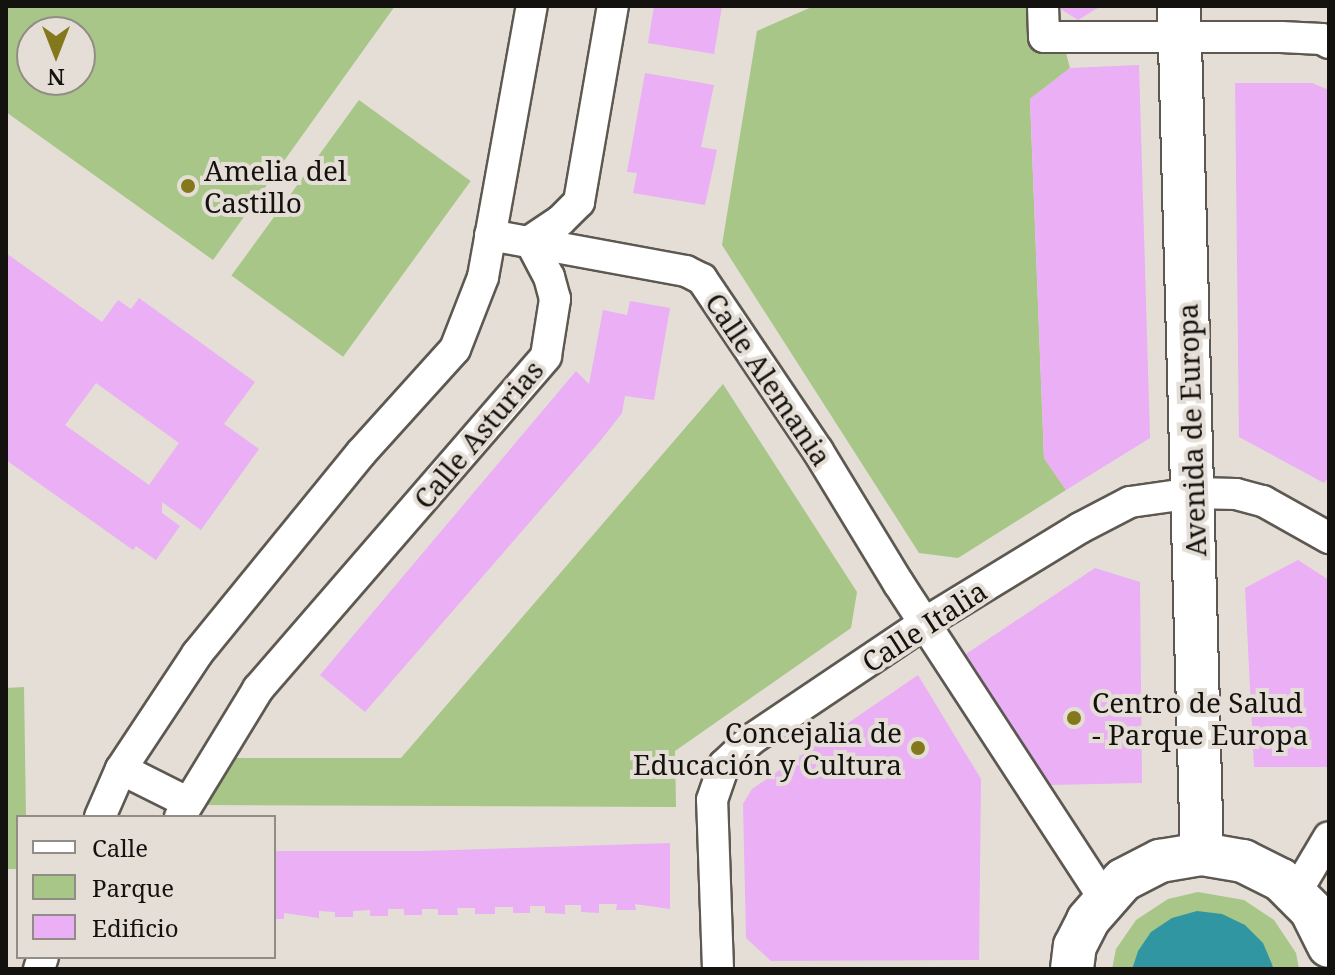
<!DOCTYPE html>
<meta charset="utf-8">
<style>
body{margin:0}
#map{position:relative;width:1335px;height:975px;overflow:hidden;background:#e4ded6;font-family:"Noto Serif",serif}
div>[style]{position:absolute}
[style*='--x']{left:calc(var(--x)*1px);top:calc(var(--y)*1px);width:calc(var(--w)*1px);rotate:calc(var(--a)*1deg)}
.green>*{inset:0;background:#a7c687;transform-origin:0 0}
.water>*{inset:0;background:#3096a1}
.building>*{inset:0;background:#eaaff5}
.roads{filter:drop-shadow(2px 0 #5d5851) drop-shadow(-2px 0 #5d5851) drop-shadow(0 2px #5d5851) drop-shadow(0 -2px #5d5851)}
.street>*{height:30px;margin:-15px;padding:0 15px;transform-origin:15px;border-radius:15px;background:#fff}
.secondary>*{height:42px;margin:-21px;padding:0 21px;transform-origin:21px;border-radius:21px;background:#fff}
.dots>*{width:22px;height:22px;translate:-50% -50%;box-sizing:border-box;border:4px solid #e4ded6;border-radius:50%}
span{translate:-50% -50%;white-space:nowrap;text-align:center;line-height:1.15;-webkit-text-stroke:8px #e4ded6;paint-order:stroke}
.poi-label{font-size:28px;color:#14120f}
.left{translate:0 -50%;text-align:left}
.right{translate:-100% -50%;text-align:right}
.street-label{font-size:28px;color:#14120f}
.frame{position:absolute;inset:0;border:8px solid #14120f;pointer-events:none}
.legend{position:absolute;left:16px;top:815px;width:260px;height:144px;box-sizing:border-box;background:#e4ded6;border:2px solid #918c86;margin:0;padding:10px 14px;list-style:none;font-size:24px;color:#14120f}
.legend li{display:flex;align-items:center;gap:16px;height:40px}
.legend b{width:40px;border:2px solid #918c86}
.north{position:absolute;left:16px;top:16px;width:80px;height:80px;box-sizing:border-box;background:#e4ded6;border:2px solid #918c86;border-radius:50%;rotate:180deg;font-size:22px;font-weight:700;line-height:32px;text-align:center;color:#14120f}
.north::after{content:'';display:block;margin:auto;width:28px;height:36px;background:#84781c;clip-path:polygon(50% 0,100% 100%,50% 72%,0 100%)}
</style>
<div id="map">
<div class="green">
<div style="clip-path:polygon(evenodd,6px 6px,395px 6px,213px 260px,6px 112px,6px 6px,32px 32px,80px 32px,80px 80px,32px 80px,32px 32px)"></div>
<div style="clip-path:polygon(814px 6px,1053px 6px,1070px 68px,1030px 99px,1044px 458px,1066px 490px,958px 558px,919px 553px,722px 245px,757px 31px)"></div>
<div style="left:359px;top:100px;width:138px;height:217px;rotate:36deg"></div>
<div style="clip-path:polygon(723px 384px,857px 592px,851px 628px,675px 751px,676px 807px,200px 805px,205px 758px,401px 758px)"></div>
<div style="clip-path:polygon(24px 687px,26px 817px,18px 817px,18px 869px,6px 869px,6px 688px)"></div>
<div style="clip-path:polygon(1198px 892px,1244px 900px,1274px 920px,1296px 953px,1299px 969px,1274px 969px,1273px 965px,1138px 951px,1132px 969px,1112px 969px,1116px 949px,1136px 920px,1168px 899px)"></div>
</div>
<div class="water">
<div style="clip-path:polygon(1197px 911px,1222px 914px,1245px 925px,1263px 943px,1274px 969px,1132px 969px,1138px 951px,1151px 932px,1172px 918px)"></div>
</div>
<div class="building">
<div style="clip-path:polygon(654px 6px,722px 6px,714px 54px,648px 43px)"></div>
<div style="clip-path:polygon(1056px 6px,1101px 6px,1078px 20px)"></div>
<div style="clip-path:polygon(1139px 65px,1150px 438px,1066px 490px,1044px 458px,1030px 99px,1070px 68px)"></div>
<div style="clip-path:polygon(645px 73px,714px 85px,701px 147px,717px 150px,705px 205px,633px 193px,637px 173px,627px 172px)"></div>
<div style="clip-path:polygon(1235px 83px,1312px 83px,1329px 90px,1329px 477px,1324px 483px,1239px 437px)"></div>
<div style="clip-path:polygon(evenodd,6px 253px,102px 322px,118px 300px,131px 309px,139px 298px,255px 382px,224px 424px,259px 449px,201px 530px,162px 502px,162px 513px,180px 526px,156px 560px,136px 546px,133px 550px,6px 460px,6px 253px,96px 383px,179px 443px,149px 485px,65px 425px,96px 383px)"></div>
<div style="clip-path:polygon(630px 301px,670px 308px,654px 400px,625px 396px,622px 413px,601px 440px,365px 712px,320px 675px,576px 371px,589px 384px,603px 310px,627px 315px)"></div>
<div style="clip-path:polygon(1298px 560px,1329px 580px,1329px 767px,1254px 767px,1245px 588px)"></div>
<div style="clip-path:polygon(1095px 568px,1140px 582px,1142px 783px,1049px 785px,966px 654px)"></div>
<div style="clip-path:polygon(918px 675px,981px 779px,979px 960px,771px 961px,746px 938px,743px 804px,752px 789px)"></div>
<div style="clip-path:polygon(670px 843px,670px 909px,635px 904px,636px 910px,616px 910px,617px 904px,599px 904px,599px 913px,581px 912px,581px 905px,565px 905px,565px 914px,545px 913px,545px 906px,530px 906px,530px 913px,513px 913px,513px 907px,495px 907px,495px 914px,475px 914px,475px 908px,457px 908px,458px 915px,438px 915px,438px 909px,422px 909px,422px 915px,404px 915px,404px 909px,388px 909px,388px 916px,370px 916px,370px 910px,353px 911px,353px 917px,335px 917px,335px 912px,319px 911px,319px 918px,284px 913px,284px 919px,274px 919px,274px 851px,422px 851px)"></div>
</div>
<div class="roads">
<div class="street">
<div style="--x:1043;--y:6;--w:31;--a:88"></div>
<div style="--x:1044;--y:37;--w:237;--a:0"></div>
<div style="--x:1281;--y:37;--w:41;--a:2.8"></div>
<div style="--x:1322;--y:39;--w:8;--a:30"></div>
<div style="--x:490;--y:235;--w:199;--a:10.4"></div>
<div style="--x:686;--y:271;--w:18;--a:27"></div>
<div style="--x:702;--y:279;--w:207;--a:56"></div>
<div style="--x:818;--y:451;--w:156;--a:58.7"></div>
<div style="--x:899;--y:584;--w:376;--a:56.9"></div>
<div style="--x:121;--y:769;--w:74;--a:26.6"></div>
<div style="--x:100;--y:817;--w:52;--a:-66.4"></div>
<div style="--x:121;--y:769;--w:138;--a:-56.5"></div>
<div style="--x:197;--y:654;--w:259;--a:-50.8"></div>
<div style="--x:361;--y:453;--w:140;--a:-47.9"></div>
<div style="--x:455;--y:349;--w:77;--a:-68.7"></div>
<div style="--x:483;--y:277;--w:275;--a:-79.8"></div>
<div style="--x:180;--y:817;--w:150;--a:-58.6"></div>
<div style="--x:258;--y:689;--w:440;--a:-49.1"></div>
<div style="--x:546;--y:356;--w:58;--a:-81"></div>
<div style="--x:555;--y:299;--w:23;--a:-105"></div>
<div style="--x:549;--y:277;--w:41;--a:-117.8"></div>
<div style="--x:530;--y:241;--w:36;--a:-34"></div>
<div style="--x:560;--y:221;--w:27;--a:-45"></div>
<div style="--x:579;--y:202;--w:199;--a:-80.2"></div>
<div style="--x:1295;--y:894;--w:66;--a:-59.2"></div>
<div style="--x:39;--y:969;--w:13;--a:-72"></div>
<div style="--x:718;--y:969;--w:169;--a:-92"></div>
<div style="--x:712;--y:800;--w:37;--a:-71"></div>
<div style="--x:724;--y:765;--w:38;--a:-43"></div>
<div style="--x:752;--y:739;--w:210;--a:-33.9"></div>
<div style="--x:926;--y:622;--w:180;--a:-31.4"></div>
<div style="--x:1080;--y:528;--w:56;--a:-27.5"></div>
<div style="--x:1130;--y:502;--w:65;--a:-8"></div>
<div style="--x:1194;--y:493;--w:42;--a:1.4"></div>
<div style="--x:1236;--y:494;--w:28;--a:15"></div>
<div style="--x:1263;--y:501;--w:76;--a:29.3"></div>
</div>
<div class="secondary">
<div style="--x:1179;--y:6;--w:848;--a:88.45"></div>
<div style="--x:1072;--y:969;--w:23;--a:-83"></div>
<div style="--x:1075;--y:946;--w:29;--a:-63"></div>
<div style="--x:1088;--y:920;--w:53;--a:-48.8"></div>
<div style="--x:1123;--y:880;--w:42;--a:-27.2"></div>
<div style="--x:1160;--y:861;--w:43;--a:-9.5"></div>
<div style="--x:1202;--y:854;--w:42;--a:9.7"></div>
<div style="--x:1243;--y:861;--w:42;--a:26.6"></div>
<div style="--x:1281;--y:880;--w:42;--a:45"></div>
<div style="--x:1311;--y:910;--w:40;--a:63.4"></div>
</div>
</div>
<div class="dots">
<div style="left:188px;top:186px;background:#84781c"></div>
<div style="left:1074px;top:718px;background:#84781c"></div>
<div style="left:918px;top:748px;background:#84781c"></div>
</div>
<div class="poi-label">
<span class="left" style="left:204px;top:186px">Amelia del<br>Castillo</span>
<span class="left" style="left:1092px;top:718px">Centro de Salud<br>- Parque Europa</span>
<span class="right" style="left:902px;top:748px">Concejalia de<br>Educación y Cultura</span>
</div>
<div class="street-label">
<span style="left:769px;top:379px;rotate:56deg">Calle Alemania</span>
<span style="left:1191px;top:430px;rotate:-92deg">Avenida de Europa</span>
<span style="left:478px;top:434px;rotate:-50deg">Calle Asturias</span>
<span style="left:924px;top:626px;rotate:-33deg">Calle Italia</span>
</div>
<div class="frame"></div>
<ul class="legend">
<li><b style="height:10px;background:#fff"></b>Calle</li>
<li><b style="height:22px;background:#a7c687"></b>Parque</li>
<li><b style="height:22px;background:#eaaff5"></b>Edificio</li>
</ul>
<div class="north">N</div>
</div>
